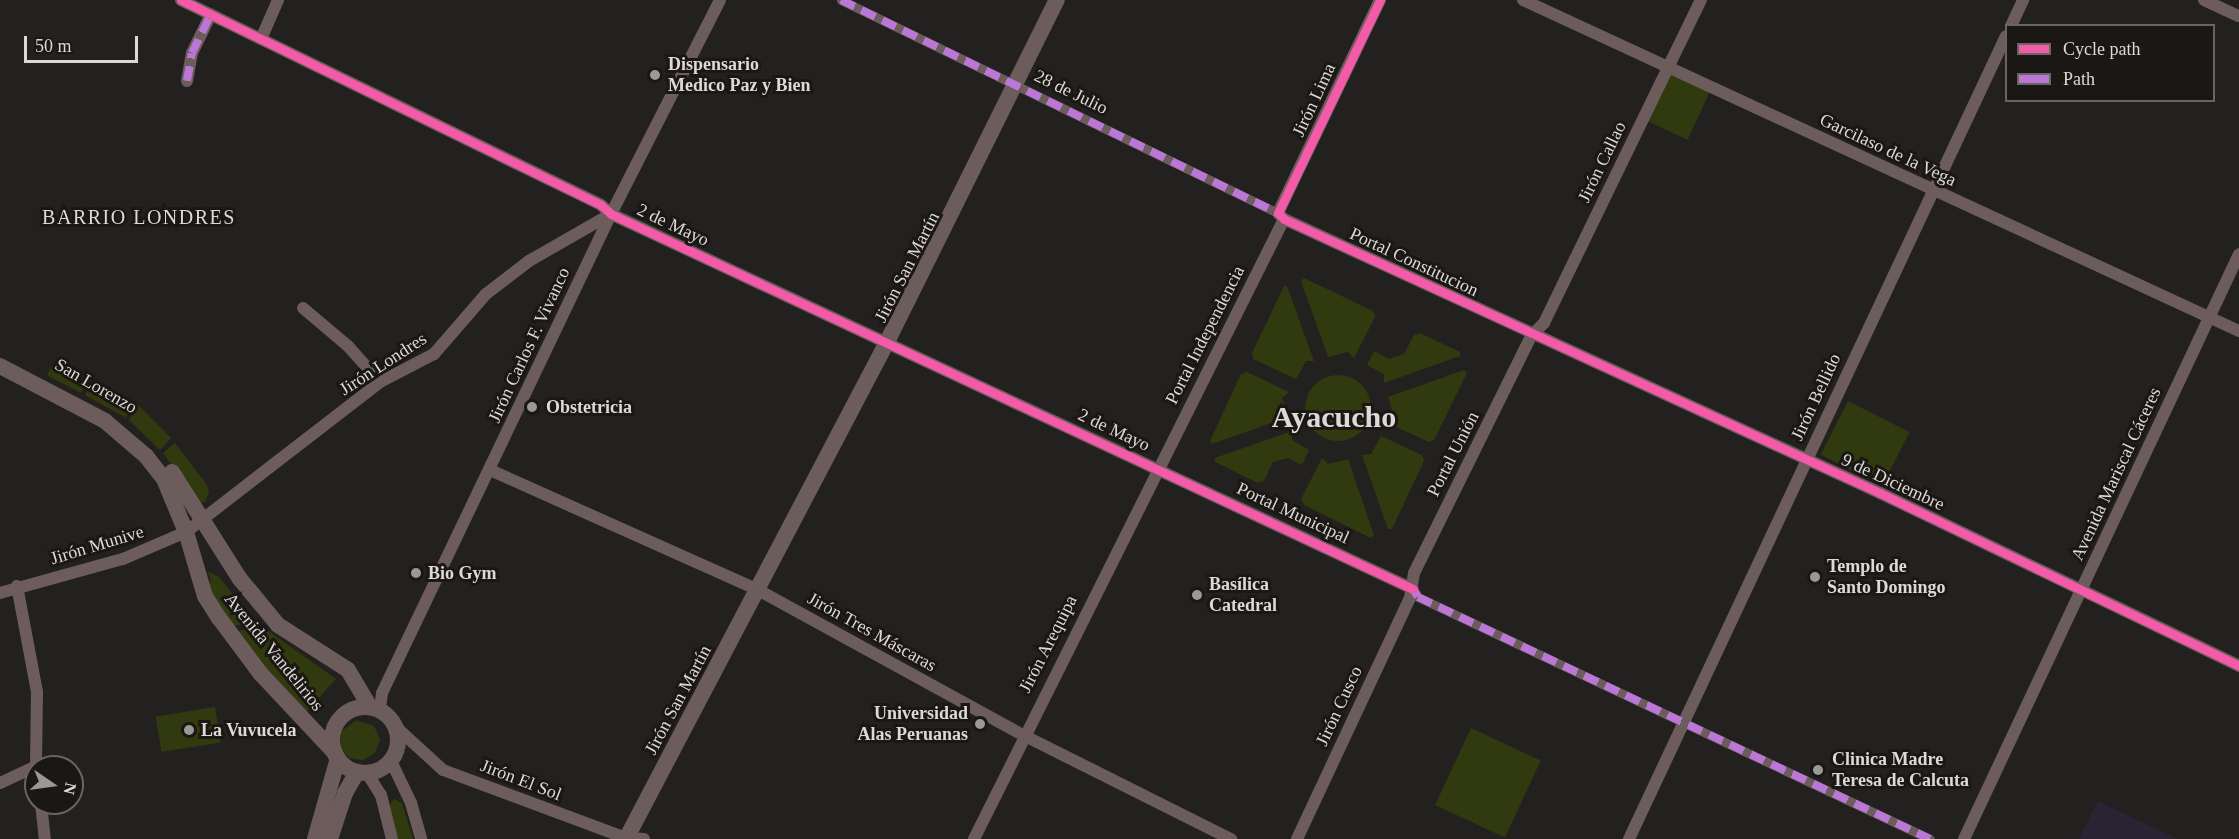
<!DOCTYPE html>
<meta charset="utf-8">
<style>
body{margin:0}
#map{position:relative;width:2239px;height:839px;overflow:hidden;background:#23211f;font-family:Georgia,serif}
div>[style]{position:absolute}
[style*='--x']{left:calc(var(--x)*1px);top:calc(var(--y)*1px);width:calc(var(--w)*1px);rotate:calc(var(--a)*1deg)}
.education>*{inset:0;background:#282433}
.green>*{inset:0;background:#303a0e;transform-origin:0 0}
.round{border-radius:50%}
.pedestrian>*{height:9px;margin:-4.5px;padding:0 4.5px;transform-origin:4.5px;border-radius:4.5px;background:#6d5c5c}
.minor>*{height:12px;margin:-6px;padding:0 6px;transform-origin:6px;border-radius:6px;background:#6d5c5c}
.tertiary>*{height:16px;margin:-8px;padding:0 8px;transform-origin:8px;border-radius:8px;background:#6d5c5c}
.tertiary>.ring{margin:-8px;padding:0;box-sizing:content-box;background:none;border:16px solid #6d5c5c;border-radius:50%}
.quiet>*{height:8px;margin-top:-4px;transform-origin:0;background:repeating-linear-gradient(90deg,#ba77d6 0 15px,transparent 0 23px)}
.cycleway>*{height:9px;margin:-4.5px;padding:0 4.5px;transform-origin:4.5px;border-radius:4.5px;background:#f35aa7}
.dots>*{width:16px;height:16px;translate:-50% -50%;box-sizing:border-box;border:3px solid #1b1714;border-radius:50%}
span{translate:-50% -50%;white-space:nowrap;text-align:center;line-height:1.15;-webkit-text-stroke:6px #1b1714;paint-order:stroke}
.poi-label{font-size:18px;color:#dcd9d7;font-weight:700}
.left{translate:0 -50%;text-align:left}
.right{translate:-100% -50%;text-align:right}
.street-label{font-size:18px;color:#dcd9d7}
.neighbourhood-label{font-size:20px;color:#dcd9d7;letter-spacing:1.5px}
.town-label{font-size:30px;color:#dcd9d7;font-weight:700}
.legend{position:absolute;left:2005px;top:24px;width:210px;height:78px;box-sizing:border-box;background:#1b1714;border:2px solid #686562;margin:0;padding:8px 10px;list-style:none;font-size:18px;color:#dcd9d7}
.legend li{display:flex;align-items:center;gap:12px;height:30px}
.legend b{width:30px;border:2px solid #686562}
.north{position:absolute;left:24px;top:755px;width:60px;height:60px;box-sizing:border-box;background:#1b1714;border:2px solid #686562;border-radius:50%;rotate:103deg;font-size:16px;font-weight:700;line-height:24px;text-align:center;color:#dcd9d7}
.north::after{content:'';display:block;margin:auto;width:21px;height:27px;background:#9b9997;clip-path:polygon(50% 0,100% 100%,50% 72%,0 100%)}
.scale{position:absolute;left:24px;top:36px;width:114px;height:27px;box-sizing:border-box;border:3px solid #dcd9d7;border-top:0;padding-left:8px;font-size:18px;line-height:21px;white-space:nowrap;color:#dcd9d7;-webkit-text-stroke:4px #1b1714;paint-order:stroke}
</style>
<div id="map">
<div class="education">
<div style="clip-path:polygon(2098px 801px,2177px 839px,2079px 839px)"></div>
</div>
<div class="green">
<div style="left:1670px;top:73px;width:44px;height:53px;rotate:25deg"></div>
<div style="clip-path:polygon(1304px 278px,1373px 311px,1375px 317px,1354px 358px,1348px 352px,1328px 357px,1301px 281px)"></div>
<div style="clip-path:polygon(1284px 286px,1287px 286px,1314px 361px,1306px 361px,1296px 379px,1253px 359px,1252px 353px)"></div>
<div style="clip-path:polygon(1420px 333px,1460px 352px,1460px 356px,1384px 383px,1384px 374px,1367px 365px,1374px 351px,1389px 359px,1404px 354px,1414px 335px)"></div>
<div style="clip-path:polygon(51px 367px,86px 383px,81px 393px,47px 375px)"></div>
<div style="clip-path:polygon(1464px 370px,1467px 373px,1434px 440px,1429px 442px,1388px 423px,1394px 416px,1388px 397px)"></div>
<div style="clip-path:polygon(1247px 372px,1289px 392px,1282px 398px,1288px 417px,1212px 444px,1210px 441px,1241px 374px)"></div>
<div class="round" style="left:1305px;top:375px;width:66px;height:66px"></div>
<div style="clip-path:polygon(90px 385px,134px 401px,126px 418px,85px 395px)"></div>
<div style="left:1848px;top:401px;width:69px;height:60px;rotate:27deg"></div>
<div style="clip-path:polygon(137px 404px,171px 438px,160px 450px,129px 420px)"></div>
<div style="clip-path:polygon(1292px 431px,1292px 440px,1309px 450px,1302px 465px,1288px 458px,1273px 462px,1264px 481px,1258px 483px,1215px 462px,1215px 458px)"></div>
<div style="clip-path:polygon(1381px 436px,1422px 455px,1424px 461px,1392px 529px,1388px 529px,1362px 455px,1371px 454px)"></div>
<div style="clip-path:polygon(175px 443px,207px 485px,209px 493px,205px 502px,199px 503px,163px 453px)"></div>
<div style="clip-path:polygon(1322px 458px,1328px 464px,1348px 459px,1374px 535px,1371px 538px,1304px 505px,1301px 499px)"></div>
<div style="clip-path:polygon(208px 572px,219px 577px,254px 621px,228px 628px,202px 586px,211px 582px)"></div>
<div style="clip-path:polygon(260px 625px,336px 679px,303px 715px,232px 633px)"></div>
<div style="left:215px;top:707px;width:36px;height:60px;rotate:81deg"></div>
<div style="clip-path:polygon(356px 720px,374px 726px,380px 739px,375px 753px,363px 760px,349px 758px,340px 747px,341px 732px)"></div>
<div style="left:1471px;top:728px;width:77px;height:85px;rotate:25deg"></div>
<div style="clip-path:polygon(394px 799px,402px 803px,413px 839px,398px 839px,388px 808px)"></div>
</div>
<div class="pedestrian">
<div style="--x:841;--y:0;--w:486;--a:26"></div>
<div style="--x:1413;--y:589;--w:9;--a:58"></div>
<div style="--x:1418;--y:597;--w:566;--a:25.3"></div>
</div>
<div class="minor">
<div style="--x:181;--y:0;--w:467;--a:26"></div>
<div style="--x:601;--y:205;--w:13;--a:42"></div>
<div style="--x:611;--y:214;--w:885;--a:25.06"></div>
<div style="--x:1380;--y:0;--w:236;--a:115.6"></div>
<div style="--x:1278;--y:213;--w:8;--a:45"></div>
<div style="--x:1284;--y:219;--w:656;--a:24.69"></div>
<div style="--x:1880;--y:493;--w:399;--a:25.7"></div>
<div style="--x:1523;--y:0;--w:789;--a:24.81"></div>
<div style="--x:2204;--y:0;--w:38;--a:25"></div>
<div style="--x:2011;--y:26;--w:29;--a:-65"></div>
<div style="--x:261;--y:39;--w:43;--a:-66.4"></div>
<div style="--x:187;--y:81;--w:28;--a:-80"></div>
<div style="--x:192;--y:53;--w:43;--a:-64"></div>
<div style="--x:303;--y:308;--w:59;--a:40.2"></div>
<div style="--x:348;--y:346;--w:48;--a:48.4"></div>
<div style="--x:490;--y:470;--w:294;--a:24.1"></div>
<div style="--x:758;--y:590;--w:302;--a:28.7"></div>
<div style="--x:1023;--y:735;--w:233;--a:26.6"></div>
<div style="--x:17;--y:586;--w:108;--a:79.3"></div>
<div style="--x:37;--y:692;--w:76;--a:90.8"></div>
<div style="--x:0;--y:593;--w:128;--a:-15.5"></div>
<div style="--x:123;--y:559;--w:69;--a:-23.2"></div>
<div style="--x:186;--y:532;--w:245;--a:-37.7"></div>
<div style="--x:380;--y:382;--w:61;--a:-27.4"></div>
<div style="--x:434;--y:354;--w:79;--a:-49.1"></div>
<div style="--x:486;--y:294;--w:54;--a:-37.5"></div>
<div style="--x:529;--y:261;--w:95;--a:-29.8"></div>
<div style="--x:380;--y:709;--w:16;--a:-83"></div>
<div style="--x:382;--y:693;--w:531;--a:-64.45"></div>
<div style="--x:611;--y:214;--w:240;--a:-63"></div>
<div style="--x:397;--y:728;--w:62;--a:42.4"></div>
<div style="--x:443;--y:770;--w:195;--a:20.4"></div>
<div style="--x:626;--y:838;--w:18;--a:3"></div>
<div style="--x:391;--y:761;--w:47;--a:64.5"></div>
<div style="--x:411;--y:803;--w:37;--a:74"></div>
<div style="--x:367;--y:773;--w:26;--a:58"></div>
<div style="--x:381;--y:795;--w:45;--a:76"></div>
<div style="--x:0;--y:783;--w:40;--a:-25"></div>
<div style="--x:41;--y:803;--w:36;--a:84"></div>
<div style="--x:974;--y:839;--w:693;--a:-63.43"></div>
<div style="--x:1297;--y:839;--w:266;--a:-64.9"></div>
<div style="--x:1410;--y:598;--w:25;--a:-81"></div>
<div style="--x:1414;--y:573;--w:264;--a:-63.7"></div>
<div style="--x:1531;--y:336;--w:18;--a:-45"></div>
<div style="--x:1544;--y:323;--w:359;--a:-64.1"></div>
<div style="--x:1629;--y:839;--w:887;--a:-64.85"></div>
<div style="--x:1964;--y:839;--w:646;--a:-64.82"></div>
</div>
<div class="tertiary">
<div style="--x:0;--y:366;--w:119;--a:27.6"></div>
<div style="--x:105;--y:421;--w:54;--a:40.5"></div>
<div style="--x:146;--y:456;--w:29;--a:52"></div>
<div style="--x:164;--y:479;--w:57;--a:67.5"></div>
<div style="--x:186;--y:532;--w:67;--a:73.5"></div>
<div style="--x:205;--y:596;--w:26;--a:58"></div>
<div style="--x:219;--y:618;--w:69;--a:53.3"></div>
<div style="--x:260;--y:673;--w:110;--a:46.8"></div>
<div style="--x:172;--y:472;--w:127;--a:57.6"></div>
<div style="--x:240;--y:579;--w:60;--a:50.4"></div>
<div style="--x:278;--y:625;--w:83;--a:32.7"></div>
<div style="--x:348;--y:670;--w:43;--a:59.3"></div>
<div class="ring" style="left:332px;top:707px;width:50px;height:50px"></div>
<div style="--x:315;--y:839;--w:84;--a:-74.1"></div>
<div style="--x:330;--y:839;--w:48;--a:-71.9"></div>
<div style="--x:345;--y:793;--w:24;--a:-60"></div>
<div style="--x:626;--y:839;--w:559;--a:-62.29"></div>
<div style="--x:886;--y:344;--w:384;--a:-63.6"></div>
</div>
<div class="quiet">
<div style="--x:841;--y:0;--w:486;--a:26"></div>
<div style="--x:187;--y:81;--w:28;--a:-80"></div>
<div style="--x:192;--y:53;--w:43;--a:-64"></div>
<div style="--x:1413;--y:589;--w:9;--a:58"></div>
<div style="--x:1418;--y:597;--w:566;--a:25.3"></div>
</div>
<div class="cycleway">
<div style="--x:181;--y:0;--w:467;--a:26"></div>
<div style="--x:601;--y:205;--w:13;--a:42"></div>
<div style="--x:611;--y:214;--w:885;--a:25.06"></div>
<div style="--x:1380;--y:0;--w:236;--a:115.6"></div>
<div style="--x:1278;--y:213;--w:8;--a:45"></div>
<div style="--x:1284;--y:219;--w:656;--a:24.69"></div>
<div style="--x:1880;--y:493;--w:399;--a:25.7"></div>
</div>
<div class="dots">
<div style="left:655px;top:75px;background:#9b9997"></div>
<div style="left:532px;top:407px;background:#9b9997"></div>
<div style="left:416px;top:573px;background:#9b9997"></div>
<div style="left:1815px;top:577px;background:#9b9997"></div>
<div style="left:1197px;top:595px;background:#9b9997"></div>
<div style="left:980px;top:724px;background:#9b9997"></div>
<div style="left:189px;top:730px;background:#9b9997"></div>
<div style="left:1818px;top:770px;background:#9b9997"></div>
</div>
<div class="poi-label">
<span class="left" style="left:668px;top:75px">Dispensario<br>Medico Paz y Bien</span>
<span class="left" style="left:546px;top:407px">Obstetricia</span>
<span class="left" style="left:1827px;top:577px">Templo de<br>Santo Domingo</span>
<span class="left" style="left:428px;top:573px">Bio Gym</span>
<span class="left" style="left:1209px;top:595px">Basílica<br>Catedral</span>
<span class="right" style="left:968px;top:724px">Universidad<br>Alas Peruanas</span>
<span class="left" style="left:201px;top:730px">La Vuvucela</span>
<span class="left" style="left:1832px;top:770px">Clinica Madre<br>Teresa de Calcuta</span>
</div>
<div class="street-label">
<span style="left:1071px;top:92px;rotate:26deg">28 de Julio</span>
<span style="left:1314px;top:100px;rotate:-65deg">Jirón Lima</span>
<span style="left:1888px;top:150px;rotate:25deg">Garcilaso de la Vega</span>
<span style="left:1602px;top:162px;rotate:-64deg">Jirón Callao</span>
<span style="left:673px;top:225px;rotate:25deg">2 de Mayo</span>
<span style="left:1414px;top:262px;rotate:25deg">Portal Constitucion</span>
<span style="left:907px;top:267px;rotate:-63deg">Jirón San Martín</span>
<span style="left:1205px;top:335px;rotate:-63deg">Portal Independencia</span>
<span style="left:529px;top:345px;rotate:-65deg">Jirón Carlos F. Vivanco</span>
<span style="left:383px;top:364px;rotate:-33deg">Jirón Londres</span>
<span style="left:96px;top:386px;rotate:30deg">San Lorenzo</span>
<span style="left:1816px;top:397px;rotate:-65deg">Jirón Bellido</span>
<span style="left:1114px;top:430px;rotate:25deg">2 de Mayo</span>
<span style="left:1453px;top:454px;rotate:-63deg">Portal Unión</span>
<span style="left:2116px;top:474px;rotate:-65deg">Avenida Mariscal Cáceres</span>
<span style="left:1893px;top:482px;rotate:25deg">9 de Diciembre</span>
<span style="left:1293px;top:513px;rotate:25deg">Portal Municipal</span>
<span style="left:97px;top:545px;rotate:-17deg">Jirón Munive</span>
<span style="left:872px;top:632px;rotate:29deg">Jirón Tres Máscaras</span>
<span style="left:1048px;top:644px;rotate:-63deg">Jirón Arequipa</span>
<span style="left:274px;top:652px;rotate:51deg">Avenida Vandelirios</span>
<span style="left:678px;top:700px;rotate:-62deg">Jirón San Martín</span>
<span style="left:1339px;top:706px;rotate:-65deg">Jirón Cusco</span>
<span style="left:521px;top:780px;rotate:21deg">Jirón El Sol</span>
</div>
<div class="neighbourhood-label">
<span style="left:139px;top:217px">BARRIO LONDRES</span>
</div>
<div class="town-label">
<span style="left:1334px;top:417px">Ayacucho</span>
</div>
<ul class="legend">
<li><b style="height:8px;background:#f35aa7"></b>Cycle path</li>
<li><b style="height:8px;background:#ba77d6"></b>Path</li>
</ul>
<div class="north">N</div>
<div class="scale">50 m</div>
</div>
